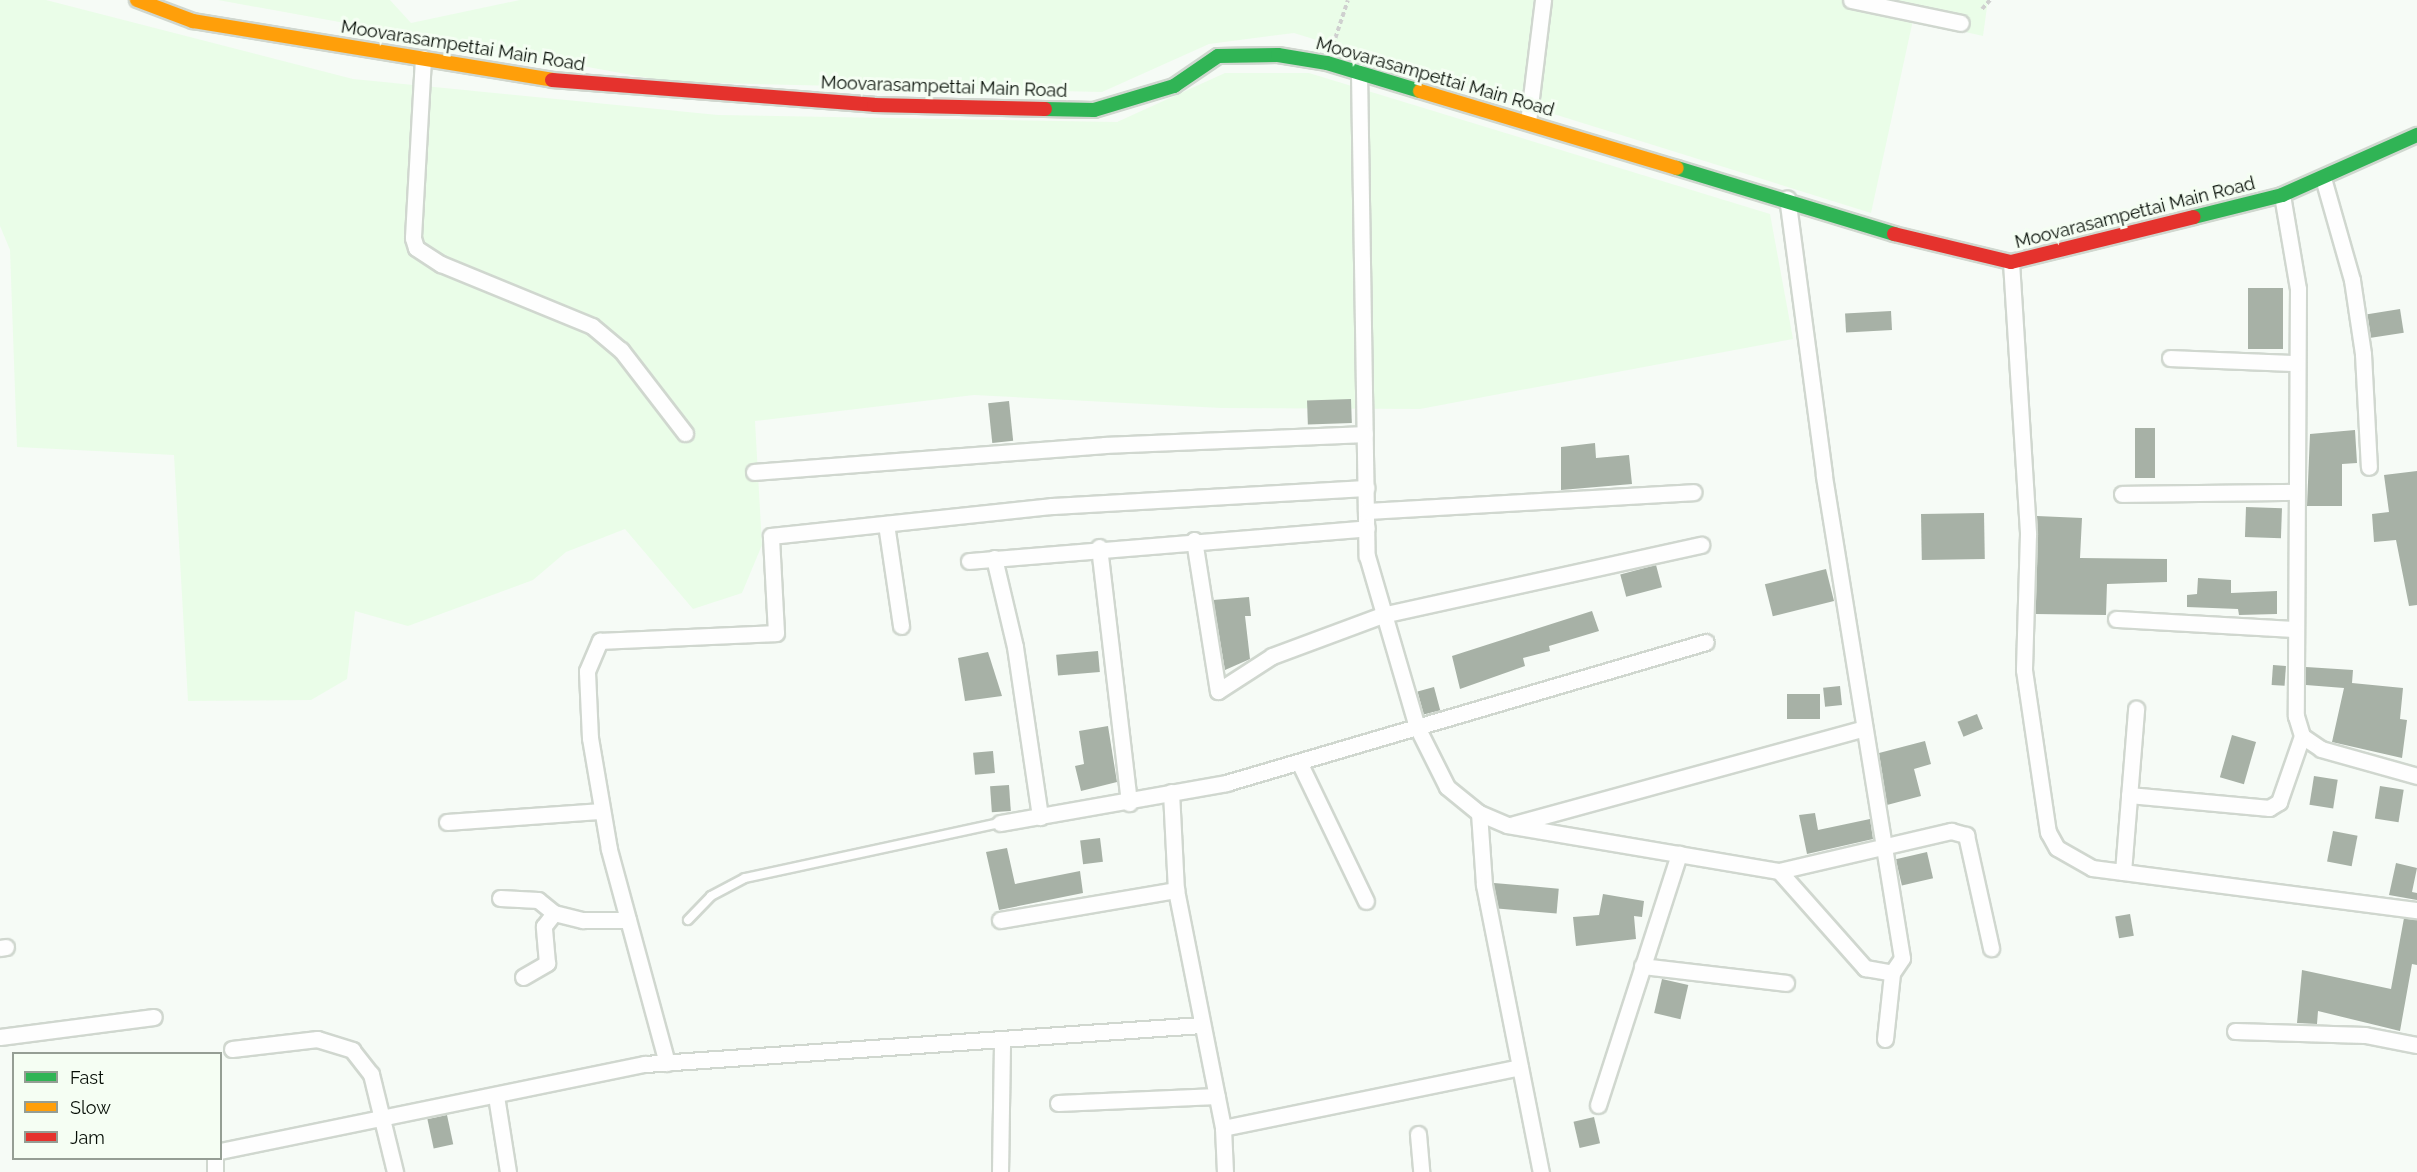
<!DOCTYPE html>
<style>
body{margin:0}
#map{position:relative;width:2417px;height:1172px;overflow:hidden;background:#f6fbf6;font-family:Raleway,sans-serif}
div>[style]{position:absolute}
[style*='--x']{left:calc(var(--x)*1px);top:calc(var(--y)*1px);width:calc(var(--w)*1px);rotate:calc(var(--a)*1deg)}
.built>*{inset:0;background:#eafde8}
.building>*{inset:0;background:#a7b1a6;transform-origin:0 0}
.path>*{height:4px;margin-top:-2px;transform-origin:0;background:repeating-linear-gradient(90deg,#cfd0cf 0 4.5px,transparent 0 7.5px)}
.roads{filter:drop-shadow(2px 0 #d0d7cf) drop-shadow(-2px 0 #d0d7cf) drop-shadow(0 2px #d0d7cf) drop-shadow(0 -2px #d0d7cf)}
.lane>*{height:8px;margin:-4px;padding:0 4px;transform-origin:4px;border-radius:4px;background:#fefefe}
.street>*{height:15px;margin:-7.5px;padding:0 7.5px;transform-origin:7.5px;border-radius:7.5px;background:#fefefe}
.fast>*{height:14px;margin:-7px;padding:0 7px;transform-origin:7px;border-radius:7px;background:#30b455}
.slow>*{height:14px;margin:-7px;padding:0 7px;transform-origin:7px;border-radius:7px;background:#ff9f0a}
.jam>*{height:14px;margin:-7px;padding:0 7px;transform-origin:7px;border-radius:7px;background:#e5322d}
span{translate:-50% -50%;white-space:nowrap;text-align:center;line-height:1.15;-webkit-text-stroke:6px #f5fef3;paint-order:stroke}
.street-label{font-size:18px;color:#060e06}
.legend{position:absolute;left:12px;top:1052px;width:210px;height:108px;box-sizing:border-box;background:#f5fef3;border:2px solid #959e94;margin:0;padding:8px 10px;list-style:none;font-size:18px;color:#060e06}
.legend li{display:flex;align-items:center;gap:12px;height:30px}
.legend b{width:30px;border:2px solid #959e94}
</style>
<div id="map">
<div class="built">
<div style="clip-path:polygon(0 0,46px 0,353px 79px,718px 115px,1117px 122px,1225px 73px,1309px 73px,1770px 214px,1793px 339px,1420px 409px,1221px 408px,974px 395px,755px 421px,762px 545px,742px 593px,693px 609px,625px 529px,566px 552px,533px 580px,408px 626px,355px 611px,347px 679px,311px 700px,188px 701px,174px 455px,17px 447px,10px 250px,0 226px)"></div>
<div style="clip-path:polygon(218px 0,390px 0,411px 23px,520px 0,1988px 0,1983px 36px,1913px 20px,1871px 213px,1294px 33px,1209px 44px,1102px 92px,670px 82px)"></div>
</div>
<div class="building">
<div style="left:2248px;top:288px;width:35px;height:61px"></div>
<div style="left:2400px;top:309px;width:24px;height:33px;rotate:81deg"></div>
<div style="left:1891px;top:311px;width:19px;height:46px;rotate:87deg"></div>
<div style="left:1351px;top:399px;width:24px;height:44px;rotate:88deg"></div>
<div style="left:1009px;top:401px;width:40px;height:21px;rotate:84deg"></div>
<div style="left:2135px;top:428px;width:20px;height:50px"></div>
<div style="clip-path:polygon(2355px 430px,2357px 463px,2342px 464px,2342px 506px,2307px 506px,2310px 434px)"></div>
<div style="clip-path:polygon(1595px 443px,1596px 458px,1629px 455px,1632px 484px,1561px 490px,1561px 447px)"></div>
<div style="clip-path:polygon(2417px 471px,2417px 605px,2409px 606px,2396px 540px,2374px 542px,2372px 514px,2389px 512px,2384px 475px)"></div>
<div style="left:2246px;top:507px;width:36px;height:30px;rotate:2deg"></div>
<div style="left:1984px;top:513px;width:46px;height:63px;rotate:89deg"></div>
<div style="clip-path:polygon(2037px 516px,2082px 518px,2080px 558px,2167px 559px,2167px 582px,2107px 584px,2106px 615px,2035px 614px)"></div>
<div style="left:1656px;top:565px;width:23px;height:37px;rotate:75deg"></div>
<div style="left:1826px;top:569px;width:33px;height:63px;rotate:76deg"></div>
<div style="clip-path:polygon(2198px 578px,2231px 580px,2231px 593px,2277px 591px,2277px 614px,2239px 615px,2238px 609px,2187px 607px,2187px 595px,2197px 594px)"></div>
<div style="clip-path:polygon(1249px 597px,1251px 616px,1245px 616px,1250px 659px,1225px 670px,1213px 600px)"></div>
<div style="clip-path:polygon(1592px 611px,1599px 631px,1549px 646px,1550px 651px,1523px 658px,1525px 666px,1460px 689px,1452px 656px)"></div>
<div style="left:1098px;top:651px;width:21px;height:42px;rotate:85deg"></div>
<div style="clip-path:polygon(988px 652px,1002px 696px,965px 701px,958px 658px)"></div>
<div style="left:2273px;top:665px;width:13px;height:20px;rotate:4deg"></div>
<div style="clip-path:polygon(2306px 667px,2353px 670px,2352px 683px,2403px 688px,2400px 719px,2407px 720px,2402px 758px,2332px 742px,2344px 688px,2306px 685px)"></div>
<div style="left:1840px;top:686px;width:19px;height:17px;rotate:84deg"></div>
<div style="left:1434px;top:687px;width:24px;height:17px;rotate:75deg"></div>
<div style="left:1820px;top:694px;width:25px;height:33px;rotate:90deg"></div>
<div style="left:1977px;top:714px;width:16px;height:21px;rotate:68deg"></div>
<div style="clip-path:polygon(1108px 726px,1117px 782px,1081px 791px,1075px 766px,1084px 764px,1079px 731px)"></div>
<div style="left:2232px;top:735px;width:25px;height:44px;rotate:16deg"></div>
<div style="clip-path:polygon(1925px 741px,1931px 764px,1914px 769px,1921px 796px,1887px 805px,1879px 753px)"></div>
<div style="left:993px;top:751px;width:22px;height:20px;rotate:85deg"></div>
<div style="left:2314px;top:776px;width:24px;height:29px;rotate:9deg"></div>
<div style="left:1009px;top:785px;width:26px;height:19px;rotate:86deg"></div>
<div style="left:2380px;top:786px;width:24px;height:33px;rotate:9deg"></div>
<div style="clip-path:polygon(1815px 813px,1818px 830px,1870px 819px,1873px 839px,1807px 854px,1799px 815px)"></div>
<div style="left:2333px;top:831px;width:25px;height:31px;rotate:11deg"></div>
<div style="left:1100px;top:838px;width:24px;height:20px;rotate:83deg"></div>
<div style="clip-path:polygon(1007px 848px,1015px 884px,1080px 871px,1083px 893px,999px 910px,986px 852px)"></div>
<div style="left:1927px;top:852px;width:27px;height:32px;rotate:77deg"></div>
<div style="clip-path:polygon(2396px 863px,2417px 868px,2412px 892px,2417px 893px,2417px 900px,2389px 895px)"></div>
<div style="left:1494px;top:883px;width:65px;height:25px;rotate:5deg"></div>
<div style="clip-path:polygon(1603px 894px,1644px 901px,1642px 917px,1634px 916px,1636px 939px,1576px 946px,1573px 917px,1599px 915px)"></div>
<div style="left:2130px;top:914px;width:22px;height:15px;rotate:80deg"></div>
<div style="clip-path:polygon(2404px 918px,2417px 920px,2417px 965px,2412px 964px,2400px 1031px,2318px 1011px,2317px 1024px,2297px 1023px,2302px 970px,2391px 989px)"></div>
<div style="left:1662px;top:979px;width:27px;height:35px;rotate:13deg"></div>
<div style="left:447px;top:1115px;width:30px;height:20px;rotate:78deg"></div>
<div style="left:1594px;top:1117px;width:27px;height:21px;rotate:77deg"></div>
</div>
<div class="path">
<div style="--x:1982;--y:9;--w:12;--a:-48"></div>
<div style="--x:1333;--y:45;--w:47;--a:-71.6"></div>
</div>
<div class="roads">
<div class="lane">
<div style="--x:688;--y:920;--w:33;--a:-46"></div>
<div style="--x:711;--y:896;--w:38;--a:-28"></div>
<div style="--x:745;--y:878;--w:261;--a:-12.2"></div>
</div>
<div class="street">
<div style="--x:1851;--y:0;--w:112;--a:11.8"></div>
<div style="--x:423;--y:58;--w:180;--a:93.2"></div>
<div style="--x:413;--y:238;--w:10;--a:73"></div>
<div style="--x:416;--y:248;--w:30;--a:33"></div>
<div style="--x:441;--y:264;--w:163;--a:22.3"></div>
<div style="--x:592;--y:326;--w:38;--a:40"></div>
<div style="--x:621;--y:350;--w:105;--a:52.4"></div>
<div style="--x:1359;--y:72;--w:484;--a:89.1"></div>
<div style="--x:1367;--y:556;--w:178;--a:73.7"></div>
<div style="--x:1417;--y:727;--w:67;--a:63.4"></div>
<div style="--x:1447;--y:787;--w:41;--a:39.1"></div>
<div style="--x:1479;--y:813;--w:30;--a:23"></div>
<div style="--x:1507;--y:825;--w:276;--a:9.6"></div>
<div style="--x:1779;--y:871;--w:130;--a:48.4"></div>
<div style="--x:1865;--y:968;--w:27;--a:10"></div>
<div style="--x:1892;--y:973;--w:18;--a:-56"></div>
<div style="--x:1902;--y:958;--w:490;--a:-99.2"></div>
<div style="--x:1824;--y:474;--w:278;--a:-97.6"></div>
<div style="--x:1528;--y:122;--w:123;--a:-83"></div>
<div style="--x:2323;--y:178;--w:106;--a:74.1"></div>
<div style="--x:2352;--y:280;--w:75;--a:81.5"></div>
<div style="--x:2363;--y:354;--w:113;--a:87"></div>
<div style="--x:2282;--y:195;--w:95;--a:80.3"></div>
<div style="--x:2298;--y:289;--w:427;--a:90.3"></div>
<div style="--x:2296;--y:716;--w:21;--a:73"></div>
<div style="--x:2302;--y:736;--w:23;--a:34"></div>
<div style="--x:2321;--y:749;--w:100;--a:15.7"></div>
<div style="--x:2011;--y:262;--w:273;--a:86.4"></div>
<div style="--x:2028;--y:534;--w:136;--a:91.7"></div>
<div style="--x:2024;--y:670;--w:164;--a:81.6"></div>
<div style="--x:2048;--y:832;--w:18;--a:61"></div>
<div style="--x:2057;--y:848;--w:40;--a:29.7"></div>
<div style="--x:2092;--y:868;--w:328;--a:7.4"></div>
<div style="--x:2170;--y:358;--w:127;--a:2.3"></div>
<div style="--x:754;--y:472;--w:352;--a:-4.4"></div>
<div style="--x:1105;--y:445;--w:260;--a:-2.4"></div>
<div style="--x:2122;--y:494;--w:174;--a:-0.7"></div>
<div style="--x:1366;--y:511;--w:328;--a:-3.3"></div>
<div style="--x:886;--y:524;--w:103;--a:81.6"></div>
<div style="--x:1194;--y:540;--w:153;--a:81"></div>
<div style="--x:1218;--y:691;--w:64;--a:-32.9"></div>
<div style="--x:1272;--y:656;--w:117;--a:-20.4"></div>
<div style="--x:1382;--y:615;--w:327;--a:-12.4"></div>
<div style="--x:1099;--y:547;--w:258;--a:83.3"></div>
<div style="--x:994;--y:558;--w:91;--a:76.7"></div>
<div style="--x:1015;--y:647;--w:172;--a:81.6"></div>
<div style="--x:969;--y:561;--w:399;--a:-4.7"></div>
<div style="--x:2116;--y:619;--w:179;--a:3.2"></div>
<div style="--x:1300;--y:764;--w:152;--a:64.3"></div>
<div style="--x:1171;--y:792;--w:98;--a:87.1"></div>
<div style="--x:1176;--y:890;--w:243;--a:78.8"></div>
<div style="--x:1223;--y:1128;--w:44;--a:87.4"></div>
<div style="--x:2129;--y:795;--w:141;--a:5.3"></div>
<div style="--x:2269;--y:808;--w:12;--a:-31"></div>
<div style="--x:2279;--y:802;--w:70;--a:-70.8"></div>
<div style="--x:1479;--y:813;--w:72;--a:86"></div>
<div style="--x:1484;--y:885;--w:293;--a:78.8"></div>
<div style="--x:447;--y:822;--w:155;--a:-4.1"></div>
<div style="--x:1000;--y:823;--w:230;--a:-10"></div>
<div style="--x:1226;--y:783;--w:500;--a:-16.37"></div>
<div style="--x:1514;--y:824;--w:363;--a:-15.3"></div>
<div style="--x:1779;--y:871;--w:177;--a:-13.1"></div>
<div style="--x:1951;--y:831;--w:16;--a:15"></div>
<div style="--x:1966;--y:835;--w:116;--a:77.5"></div>
<div style="--x:2123;--y:872;--w:164;--a:-85.4"></div>
<div style="--x:500;--y:898;--w:38;--a:3"></div>
<div style="--x:538;--y:900;--w:21;--a:39"></div>
<div style="--x:554;--y:913;--w:30;--a:14"></div>
<div style="--x:583;--y:920;--w:45;--a:0"></div>
<div style="--x:1000;--y:920;--w:179;--a:-9.7"></div>
<div style="--x:0;--y:948;--w:6;--a:-9"></div>
<div style="--x:1642;--y:966;--w:145;--a:6.7"></div>
<div style="--x:523;--y:977;--w:28;--a:-30"></div>
<div style="--x:547;--y:963;--w:37;--a:-95"></div>
<div style="--x:544;--y:926;--w:16;--a:-52"></div>
<div style="--x:2235;--y:1031;--w:130;--a:1.8"></div>
<div style="--x:2365;--y:1035;--w:53;--a:10.9"></div>
<div style="--x:0;--y:1037;--w:155;--a:-7.4"></div>
<div style="--x:1885;--y:1039;--w:66;--a:-83.9"></div>
<div style="--x:232;--y:1049;--w:86;--a:-6.7"></div>
<div style="--x:317;--y:1039;--w:37;--a:17"></div>
<div style="--x:352;--y:1050;--w:31;--a:52"></div>
<div style="--x:371;--y:1074;--w:101;--a:76.2"></div>
<div style="--x:667;--y:1063;--w:222;--a:-105.2"></div>
<div style="--x:609;--y:849;--w:113;--a:-99.7"></div>
<div style="--x:590;--y:738;--w:67;--a:-92.6"></div>
<div style="--x:587;--y:671;--w:33;--a:-67"></div>
<div style="--x:600;--y:641;--w:176;--a:-2.6"></div>
<div style="--x:776;--y:633;--w:97;--a:-93"></div>
<div style="--x:771;--y:536;--w:283;--a:-6.1"></div>
<div style="--x:1052;--y:506;--w:315;--a:-3.3"></div>
<div style="--x:496;--y:1096;--w:77;--a:81"></div>
<div style="--x:1058;--y:1103;--w:159;--a:-2.5"></div>
<div style="--x:1598;--y:1105;--w:264;--a:-72.1"></div>
<div style="--x:1223;--y:1128;--w:303;--a:-11.6"></div>
<div style="--x:1418;--y:1134;--w:38;--a:85"></div>
<div style="--x:220;--y:1151;--w:434;--a:-11.6"></div>
<div style="--x:645;--y:1064;--w:557;--a:-4.01"></div>
<div style="--x:215;--y:1172;--w:14;--a:-90"></div>
<div style="--x:1000;--y:1172;--w:131;--a:-89.1"></div>
</div>
<div class="fast">
<div style="--x:1045;--y:109;--w:49;--a:1.2"></div>
<div style="--x:1094;--y:110;--w:84;--a:-16.7"></div>
<div style="--x:1174;--y:86;--w:53;--a:-34.3"></div>
<div style="--x:1218;--y:56;--w:60;--a:-1"></div>
<div style="--x:1278;--y:55;--w:50;--a:9.3"></div>
<div style="--x:1327;--y:63;--w:97;--a:16.8"></div>
<div style="--x:1677;--y:168;--w:227;--a:16.9"></div>
<div style="--x:2194;--y:217;--w:91;--a:-14"></div>
<div style="--x:2282;--y:195;--w:148;--a:-24"></div>
</div>
<div class="slow">
<div style="--x:137;--y:0;--w:60;--a:20.6"></div>
<div style="--x:193;--y:21;--w:364;--a:9.3"></div>
<div style="--x:1420;--y:91;--w:268;--a:16.7"></div>
</div>
<div class="jam">
<div style="--x:552;--y:80;--w:323;--a:4.4"></div>
<div style="--x:874;--y:105;--w:171;--a:1.3"></div>
<div style="--x:1894;--y:234;--w:120;--a:13.5"></div>
<div style="--x:2011;--y:262;--w:188;--a:-13.8"></div>
</div>
</div>
<div class="street-label">
<span style="left:463px;top:46px;rotate:9deg">Moovarasampettai Main Road</span>
<span style="left:1435px;top:77px;rotate:16deg">Moovarasampettai Main Road</span>
<span style="left:944px;top:87px;rotate:2deg">Moovarasampettai Main Road</span>
<span style="left:2135px;top:213px;rotate:-14deg">Moovarasampettai Main Road</span>
</div>
<ul class="legend">
<li><b style="height:8px;background:#30b455"></b>Fast</li>
<li><b style="height:8px;background:#ff9f0a"></b>Slow</li>
<li><b style="height:8px;background:#e5322d"></b>Jam</li>
</ul>
</div>
